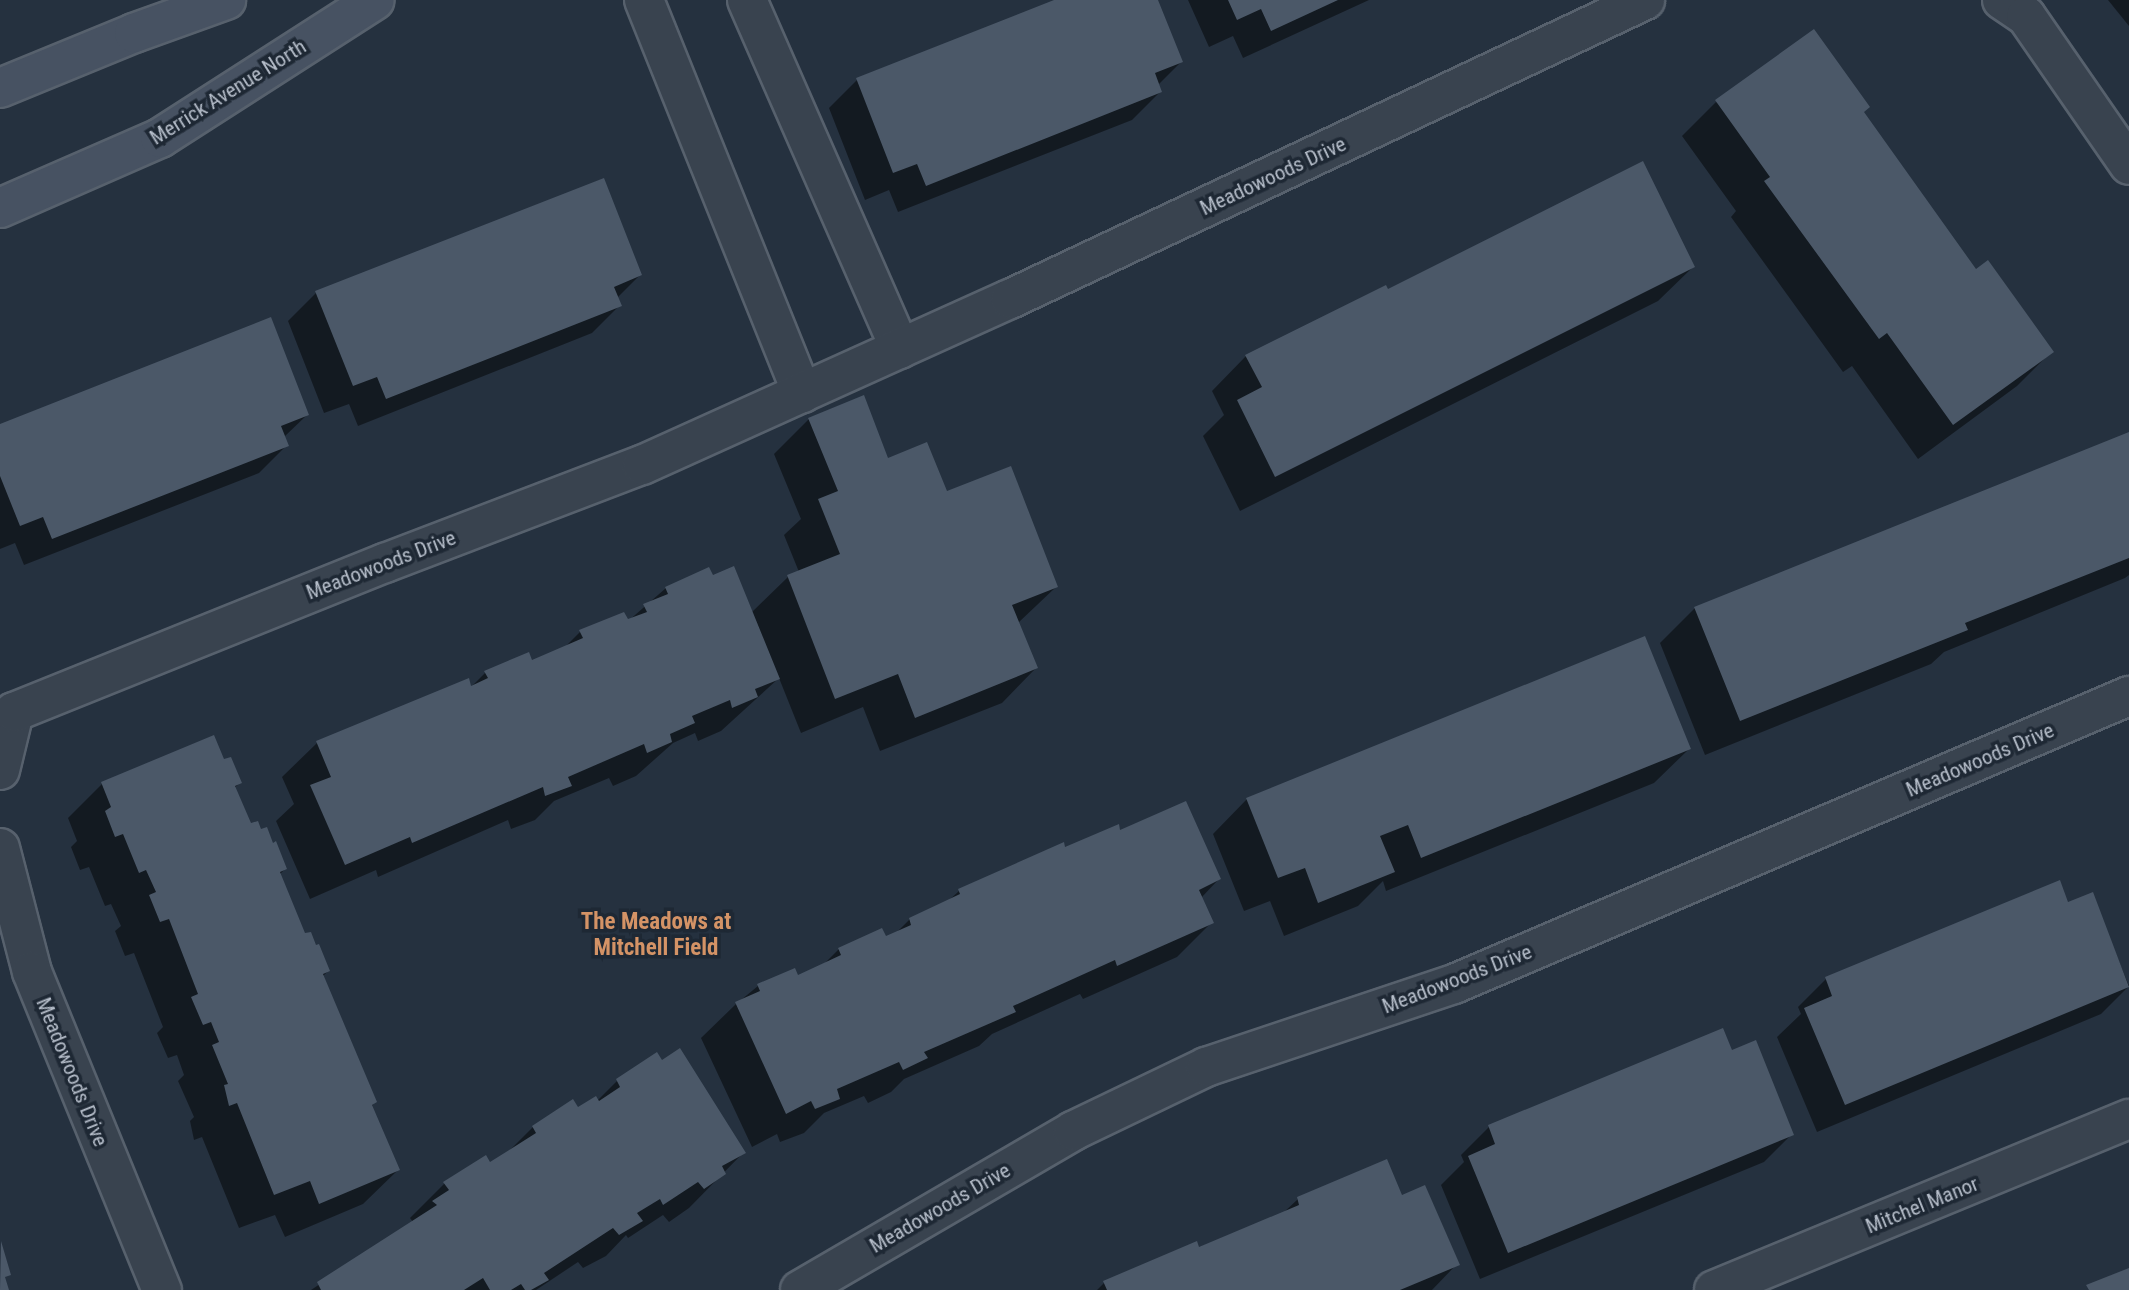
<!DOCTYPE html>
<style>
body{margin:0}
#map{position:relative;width:2129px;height:1290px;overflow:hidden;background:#25313f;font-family:"Roboto Condensed",sans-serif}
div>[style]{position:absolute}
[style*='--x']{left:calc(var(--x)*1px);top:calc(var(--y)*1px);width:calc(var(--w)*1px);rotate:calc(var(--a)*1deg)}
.shadow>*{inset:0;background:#0007}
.building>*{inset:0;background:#4b5868}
.roads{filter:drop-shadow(2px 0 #57616d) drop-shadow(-2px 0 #57616d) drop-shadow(0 2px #57616d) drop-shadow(0 -2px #57616d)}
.street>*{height:38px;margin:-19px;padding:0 19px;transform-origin:19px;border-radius:19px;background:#39434f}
.secondary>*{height:38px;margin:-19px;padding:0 19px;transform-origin:19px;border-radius:19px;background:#475262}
span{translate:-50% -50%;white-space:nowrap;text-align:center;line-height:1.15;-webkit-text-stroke:7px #1e2834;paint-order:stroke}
.street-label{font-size:21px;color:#b6beca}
.neighbourhood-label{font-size:23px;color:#d49366;font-weight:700}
</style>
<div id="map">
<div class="shadow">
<div style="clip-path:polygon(1059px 0,1156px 0,1181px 62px,1158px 85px,1160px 92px,1132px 120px,898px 212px,889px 190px,865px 200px,829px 108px,857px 80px)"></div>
<div style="clip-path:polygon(1188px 0,1369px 0,1243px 58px,1233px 36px,1209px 47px)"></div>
<div style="clip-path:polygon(2108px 0,2129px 0,2129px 26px)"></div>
<div style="clip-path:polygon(1716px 102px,1976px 271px,2052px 351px,2017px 386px,1918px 459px,1852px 366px,1843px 372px,1731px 217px,1736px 211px,1682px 136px)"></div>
<div style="clip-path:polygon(1693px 267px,1658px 301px,1240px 511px,1203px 436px,1224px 415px,1212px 391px,1246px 356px,1387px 292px)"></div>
<div style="clip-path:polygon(640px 275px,617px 298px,620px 305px,592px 333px,358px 426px,349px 404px,324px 413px,288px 321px,316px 293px)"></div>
<div style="clip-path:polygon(307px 415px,284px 437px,287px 445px,259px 473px,24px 565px,15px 543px,0 549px,0 426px)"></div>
<div style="clip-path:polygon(809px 419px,946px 494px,1056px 587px,1018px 623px,1036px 668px,1002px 703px,880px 751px,863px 707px,801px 733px,779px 678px,721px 731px,698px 741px,695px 733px,673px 743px,636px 776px,613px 786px,609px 778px,554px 801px,535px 820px,511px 829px,508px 820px,378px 877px,376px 870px,310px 899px,276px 821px,294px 804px,282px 777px,317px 743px,470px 688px,485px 673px,532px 662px,564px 648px,580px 632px,627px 622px,666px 588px,712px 577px,751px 613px,788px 577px,799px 572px,784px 535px,801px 519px,774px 454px)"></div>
<div style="clip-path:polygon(2129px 434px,2129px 575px,2125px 578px,1944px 652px,1931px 664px,1705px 755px,1660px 643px,1695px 608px)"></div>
<div style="clip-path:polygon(1689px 749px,1654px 783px,1386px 891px,1383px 881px,1358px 906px,1284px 936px,1270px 901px,1244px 911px,1213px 834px,1247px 799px)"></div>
<div style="clip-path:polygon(223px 762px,240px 783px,234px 788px,250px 826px,285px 869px,279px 875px,304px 935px,328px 971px,322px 977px,375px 1102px,371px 1107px,398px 1170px,363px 1204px,285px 1237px,275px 1215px,239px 1228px,202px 1137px,194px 1140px,190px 1121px,194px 1117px,178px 1081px,184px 1075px,177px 1055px,168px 1058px,157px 1033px,163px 1027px,134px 953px,125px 956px,115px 931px,121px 926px,111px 904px,105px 906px,89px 867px,80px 870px,71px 847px,77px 841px,68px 818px,102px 784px)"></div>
<div style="clip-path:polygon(1119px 832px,1219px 879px,1201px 898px,1211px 923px,1177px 957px,1083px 999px,1080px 994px,992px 1034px,979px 1046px,904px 1079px,891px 1092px,868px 1103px,864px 1096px,824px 1113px,804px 1133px,780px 1142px,777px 1134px,752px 1147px,701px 1038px,736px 1004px,758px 986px,794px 970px,798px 977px,822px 966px,839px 949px,895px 934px,910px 919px,947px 902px,959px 891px,1063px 844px,1064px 850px)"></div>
<div style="clip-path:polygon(2092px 895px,2129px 986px,2101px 1014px,1817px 1132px,1777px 1037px,1801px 1014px,1798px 1007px,1826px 979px)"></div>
<div style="clip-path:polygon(1732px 1052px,1792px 1134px,1764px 1162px,1480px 1279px,1441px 1185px,1464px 1162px,1461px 1155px,1489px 1127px)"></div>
<div style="clip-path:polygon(617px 1081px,744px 1152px,689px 1208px,669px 1222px,663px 1215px,628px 1238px,626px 1235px,606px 1256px,583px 1268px,578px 1262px,536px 1290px,311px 1290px,413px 1222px,410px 1218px,445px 1183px,490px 1165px,504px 1156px,533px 1127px,597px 1101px)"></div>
<div style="clip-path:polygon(1401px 1198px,1457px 1264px,1432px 1290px,1097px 1290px,1104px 1283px,1198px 1249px,1282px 1214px,1298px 1199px)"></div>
</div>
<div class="building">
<div style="clip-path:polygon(1054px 0,1158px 0,1183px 62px,1155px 73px,1162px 92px,926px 186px,917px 164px,893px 173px,856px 78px)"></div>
<div style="clip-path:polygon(1228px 0,1338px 0,1271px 31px,1261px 9px,1237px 20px)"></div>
<div style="clip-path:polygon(1814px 29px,1870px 107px,1864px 112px,1976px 269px,1988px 260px,2054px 352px,1953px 425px,1887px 333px,1879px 339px,1764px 181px,1770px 177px,1715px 100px)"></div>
<div style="clip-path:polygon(1643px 161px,1695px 267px,1275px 477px,1237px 400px,1262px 387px,1245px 355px,1386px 285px,1388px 289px)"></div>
<div style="clip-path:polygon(604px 178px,642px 275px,614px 287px,622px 306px,386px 399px,377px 377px,353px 386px,315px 291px)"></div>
<div style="clip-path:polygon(271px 317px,309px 415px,281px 426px,289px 446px,52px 539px,43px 517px,20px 526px,0 476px,0 424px)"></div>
<div style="clip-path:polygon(864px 395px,888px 458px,927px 442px,947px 491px,1011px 466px,1058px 587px,1012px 605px,1038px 668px,915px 718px,898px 674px,835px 699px,787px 575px,840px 554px,818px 499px,838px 491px,808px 418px)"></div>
<div style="clip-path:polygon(2129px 432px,2129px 558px,1965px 623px,1968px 630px,1740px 721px,1694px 607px)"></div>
<div style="clip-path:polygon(734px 566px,780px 679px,755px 689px,758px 697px,732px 708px,730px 700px,692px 716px,695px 723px,670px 734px,672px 742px,647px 753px,644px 744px,568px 777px,572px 786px,545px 796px,543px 787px,412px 843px,410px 837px,345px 865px,310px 785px,331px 777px,316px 741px,469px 678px,471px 686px,488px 678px,484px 671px,529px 652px,532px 660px,583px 638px,579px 630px,624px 612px,628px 619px,647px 612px,643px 604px,668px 594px,665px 587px,709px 567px,713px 575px)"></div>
<div style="clip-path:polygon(1645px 636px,1691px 749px,1421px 858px,1408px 825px,1380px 836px,1395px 872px,1318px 903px,1305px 868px,1278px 878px,1246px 798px)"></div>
<div style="clip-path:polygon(214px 735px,224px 759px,231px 757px,242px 783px,235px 786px,251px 823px,258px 821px,261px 829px,267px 827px,273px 843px,276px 841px,287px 869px,280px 872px,305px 933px,311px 932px,316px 945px,319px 944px,330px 971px,323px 974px,377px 1102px,372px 1105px,400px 1170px,319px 1204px,310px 1181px,274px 1195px,237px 1103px,229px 1106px,224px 1085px,228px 1084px,212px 1045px,219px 1042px,211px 1022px,203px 1025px,191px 997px,198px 994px,169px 919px,160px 922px,149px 895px,156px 892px,146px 870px,139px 873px,123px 834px,115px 837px,105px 811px,111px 807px,101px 782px)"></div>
<div style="clip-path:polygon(1186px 801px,1221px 879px,1199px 890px,1214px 923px,1117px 966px,1115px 960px,1013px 1006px,1016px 1012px,924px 1052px,928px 1058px,903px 1070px,899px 1062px,837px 1089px,840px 1099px,815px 1109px,811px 1101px,786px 1114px,735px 1002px,760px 991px,757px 984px,795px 968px,798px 975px,841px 955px,838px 948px,882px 928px,886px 936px,911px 925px,909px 918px,960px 894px,958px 889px,1064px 842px,1065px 847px,1119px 824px,1120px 830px)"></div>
<div style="clip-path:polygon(2060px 880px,2068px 902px,2093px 892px,2129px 987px,1845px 1105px,1804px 1008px,1832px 996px,1825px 977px)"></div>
<div style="clip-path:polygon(1723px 1028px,1732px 1050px,1756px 1040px,1794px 1135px,1508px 1253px,1468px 1156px,1495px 1144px,1488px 1125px)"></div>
<div style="clip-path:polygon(680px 1048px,746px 1153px,722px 1166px,726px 1174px,704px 1189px,698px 1182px,663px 1205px,660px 1199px,637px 1213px,643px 1221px,619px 1235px,613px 1228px,544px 1273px,549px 1280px,531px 1290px,525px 1290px,521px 1284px,511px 1290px,490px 1290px,483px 1278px,464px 1290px,321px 1290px,317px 1282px,437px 1205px,432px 1201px,449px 1190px,443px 1182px,486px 1155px,490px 1162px,536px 1133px,532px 1126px,573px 1099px,578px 1107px,596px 1096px,599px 1101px,620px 1087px,616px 1079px,657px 1052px,662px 1060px)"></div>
<div style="clip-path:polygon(1387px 1159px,1402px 1195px,1425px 1185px,1460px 1265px,1400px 1290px,1107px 1290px,1103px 1281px,1197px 1241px,1199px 1247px,1299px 1205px,1297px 1197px)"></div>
<div style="clip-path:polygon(1px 1241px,11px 1275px,5px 1277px,9px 1290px,0 1290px)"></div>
<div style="clip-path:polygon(2129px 1268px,2129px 1290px,2089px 1290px,2086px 1285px)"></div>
</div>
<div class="roads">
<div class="street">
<div style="--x:644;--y:0;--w:424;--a:68.1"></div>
<div style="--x:747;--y:0;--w:381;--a:66.3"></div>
<div style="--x:2002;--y:0;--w:29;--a:34"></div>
<div style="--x:2026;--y:16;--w:181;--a:55.3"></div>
<div style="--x:0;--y:770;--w:60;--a:-76.4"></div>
<div style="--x:14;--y:712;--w:400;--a:-21.9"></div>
<div style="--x:385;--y:563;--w:275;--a:-20.9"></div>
<div style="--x:642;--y:465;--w:404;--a:-24.3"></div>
<div style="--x:1010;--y:299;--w:702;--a:-25.21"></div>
<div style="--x:0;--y:848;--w:128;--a:75.5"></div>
<div style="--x:32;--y:972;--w:344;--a:67.8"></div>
<div style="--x:800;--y:1290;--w:316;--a:-30.2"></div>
<div style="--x:1073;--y:1131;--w:148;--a:-25.7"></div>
<div style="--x:1206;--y:1067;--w:262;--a:-18.5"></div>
<div style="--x:1454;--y:984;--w:734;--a:-23.11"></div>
<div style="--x:1714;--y:1290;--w:449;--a:-22.4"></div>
</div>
<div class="secondary">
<div style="--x:0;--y:88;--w:145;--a:-22.3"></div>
<div style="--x:134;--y:33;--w:98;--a:-19.7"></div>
<div style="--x:0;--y:208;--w:175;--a:-23.6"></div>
<div style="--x:160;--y:138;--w:255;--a:-32.7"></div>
</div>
</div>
<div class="street-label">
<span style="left:228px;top:92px;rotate:-32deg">Merrick Avenue North</span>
<span style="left:1273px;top:176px;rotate:-25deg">Meadowoods Drive</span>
<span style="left:381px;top:565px;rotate:-21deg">Meadowoods Drive</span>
<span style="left:1980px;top:760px;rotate:-23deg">Meadowoods Drive</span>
<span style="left:1457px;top:979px;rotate:-21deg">Meadowoods Drive</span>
<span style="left:72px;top:1072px;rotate:68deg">Meadowoods Drive</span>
<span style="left:1922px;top:1205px;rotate:-22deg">Mitchel Manor</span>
<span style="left:940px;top:1208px;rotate:-30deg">Meadowoods Drive</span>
</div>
<div class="neighbourhood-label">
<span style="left:656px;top:935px">The Meadows at<br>Mitchell Field</span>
</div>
</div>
